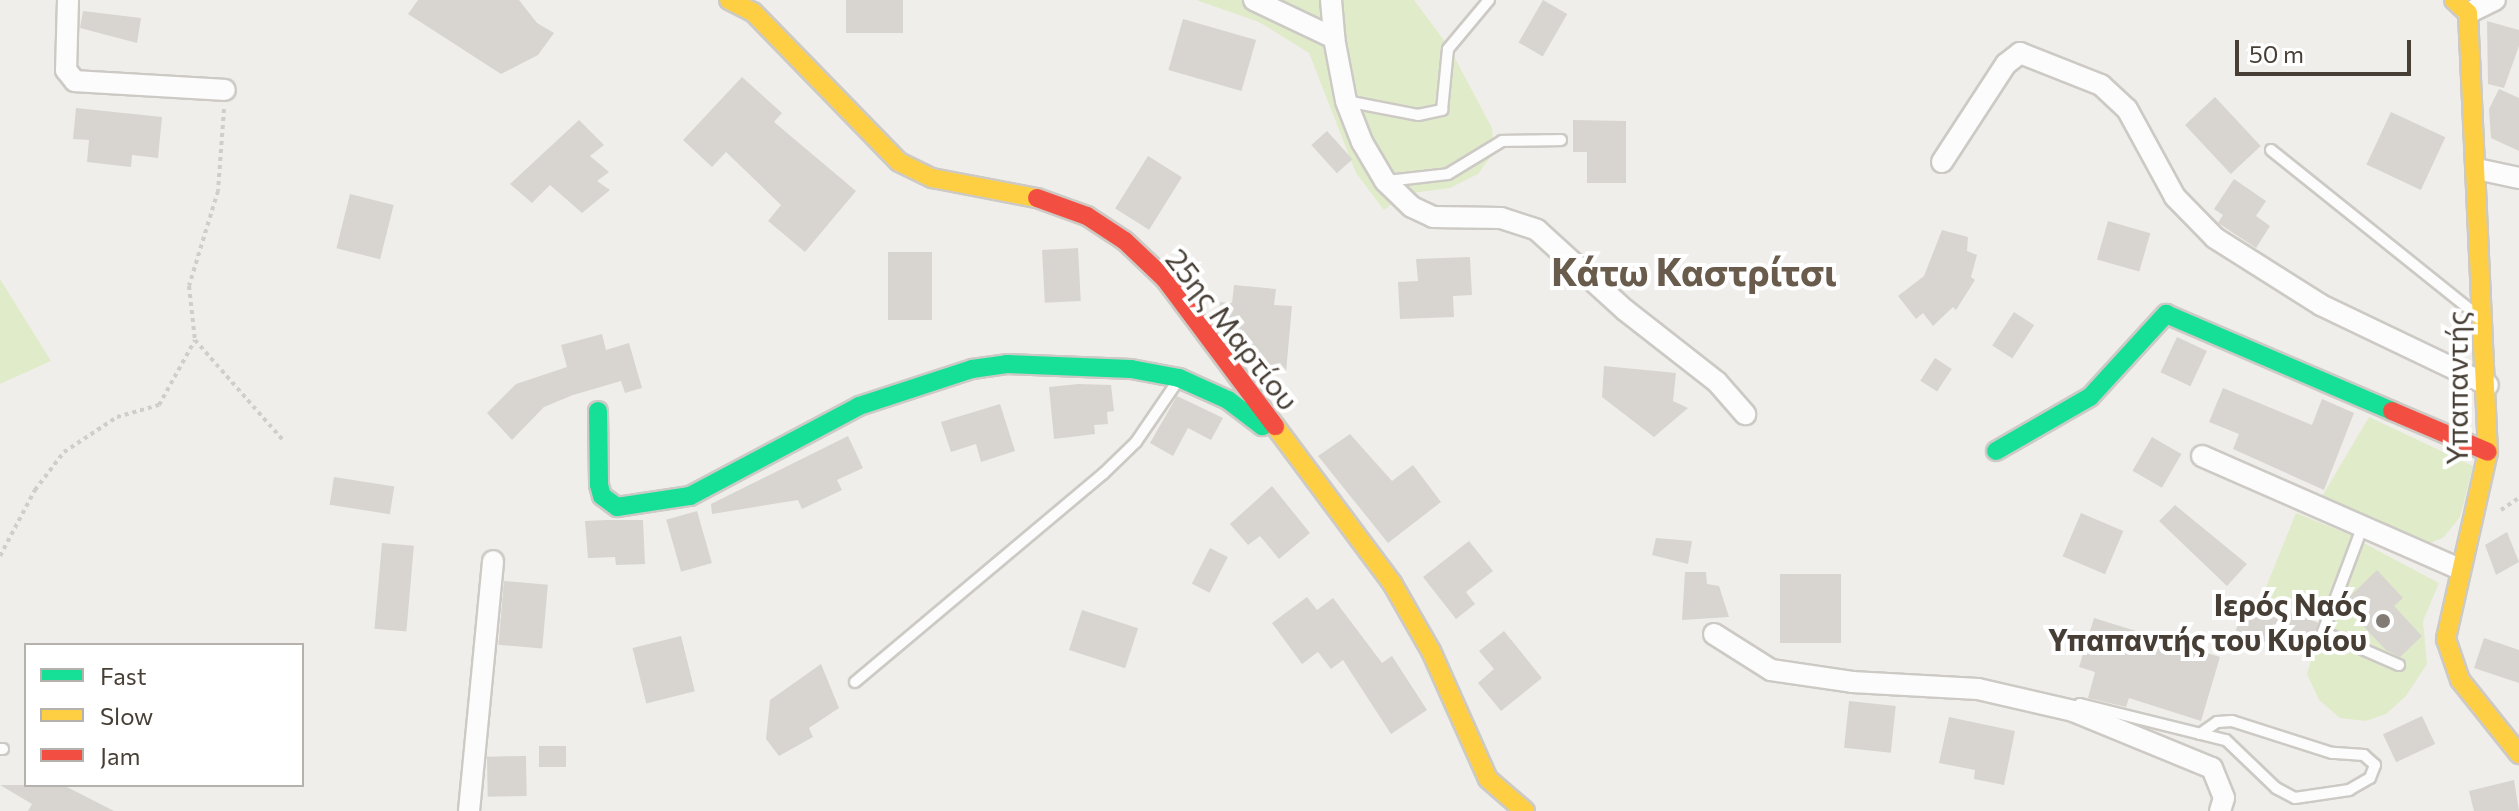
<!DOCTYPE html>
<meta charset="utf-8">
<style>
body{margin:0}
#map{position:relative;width:2519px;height:811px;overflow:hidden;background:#f0eeea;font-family:Commissioner,sans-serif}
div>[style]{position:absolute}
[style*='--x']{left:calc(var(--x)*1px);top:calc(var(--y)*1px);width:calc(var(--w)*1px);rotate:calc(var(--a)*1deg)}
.green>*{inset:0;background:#e0ebc9;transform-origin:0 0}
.building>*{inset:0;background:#d8d5d0;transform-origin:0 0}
.path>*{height:4px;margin-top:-2px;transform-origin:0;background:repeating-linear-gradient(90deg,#d1cdca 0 4px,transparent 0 8px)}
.roads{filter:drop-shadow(2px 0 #cdcac5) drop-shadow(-2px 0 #cdcac5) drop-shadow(0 2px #cdcac5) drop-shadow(0 -2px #cdcac5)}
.lane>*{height:10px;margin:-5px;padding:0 5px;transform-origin:5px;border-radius:5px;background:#fdfcfc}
.street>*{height:20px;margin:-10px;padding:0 10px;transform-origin:10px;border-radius:10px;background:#fdfcfc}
.fast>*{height:18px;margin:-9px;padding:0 9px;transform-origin:9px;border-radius:9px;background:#16e098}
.slow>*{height:18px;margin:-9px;padding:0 9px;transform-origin:9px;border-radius:9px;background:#ffcf43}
.jam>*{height:18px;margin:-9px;padding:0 9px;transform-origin:9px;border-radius:9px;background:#f24e42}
.dots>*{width:22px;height:22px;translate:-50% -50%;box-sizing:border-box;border:4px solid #fff;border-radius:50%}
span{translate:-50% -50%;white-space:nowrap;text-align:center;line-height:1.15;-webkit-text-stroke:8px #fff;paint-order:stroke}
.street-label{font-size:30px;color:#473f35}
.poi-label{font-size:30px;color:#473f35;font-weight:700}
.right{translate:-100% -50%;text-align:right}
.district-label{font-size:38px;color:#6a5c4c;font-weight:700}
.legend{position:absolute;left:24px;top:643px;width:280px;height:144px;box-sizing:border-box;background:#fff;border:2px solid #b5b2ae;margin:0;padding:10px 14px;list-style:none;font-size:24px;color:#473f35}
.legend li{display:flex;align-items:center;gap:16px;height:40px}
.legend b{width:40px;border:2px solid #b5b2ae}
.scale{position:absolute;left:2235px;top:40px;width:176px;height:36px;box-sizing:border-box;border:4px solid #473f35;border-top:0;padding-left:10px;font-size:24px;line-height:28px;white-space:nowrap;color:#473f35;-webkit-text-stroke:6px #fff;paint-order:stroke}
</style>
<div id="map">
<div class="green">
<div style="clip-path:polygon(1196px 0,1414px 0,1449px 47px,1492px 128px,1494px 152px,1478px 174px,1450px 188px,1404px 194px,1384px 210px,1356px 173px,1309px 53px,1259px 22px)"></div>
<div style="clip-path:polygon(0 279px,51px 361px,0 384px)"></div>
<div style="clip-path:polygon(2369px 417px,2473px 466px,2460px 517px,2443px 538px,2424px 545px,2321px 498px)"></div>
<div style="left:2296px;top:513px;width:61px;height:88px;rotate:22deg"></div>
<div style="clip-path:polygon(2356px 539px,2439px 583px,2423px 621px,2427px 664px,2406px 696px,2386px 714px,2366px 721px,2340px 718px,2319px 700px,2307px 674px,2322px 620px)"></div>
</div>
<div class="building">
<div style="clip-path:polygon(418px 0,519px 0,537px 23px,554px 33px,538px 55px,501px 74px,408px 14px)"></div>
<div style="left:846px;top:0;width:57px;height:33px"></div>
<div style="left:1543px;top:0;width:28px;height:49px;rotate:30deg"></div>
<div style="clip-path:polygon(83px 11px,141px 18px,137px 43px,80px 28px)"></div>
<div style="left:1183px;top:19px;width:76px;height:53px;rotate:16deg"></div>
<div style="clip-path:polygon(2487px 21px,2519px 30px,2519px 46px,2504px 88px,2488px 84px)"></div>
<div style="clip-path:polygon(742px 77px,782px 113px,774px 122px,856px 191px,805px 252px,768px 221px,781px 205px,726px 152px,712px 167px,683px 140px)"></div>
<div style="clip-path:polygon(2499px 89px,2519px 98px,2519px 151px,2491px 138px,2489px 109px)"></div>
<div style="left:2215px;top:97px;width:67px;height:41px;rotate:47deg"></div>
<div style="clip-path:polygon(76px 108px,162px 117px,158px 158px,132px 155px,131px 167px,87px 162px,89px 140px,73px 139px)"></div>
<div style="left:2391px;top:112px;width:60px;height:58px;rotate:25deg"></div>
<div style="clip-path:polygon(579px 120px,604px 145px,590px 156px,609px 172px,597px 181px,610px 190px,582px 213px,550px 185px,532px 203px,510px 184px)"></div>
<div style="clip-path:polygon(1573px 120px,1626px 121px,1626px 183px,1587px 183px,1587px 152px,1573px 152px)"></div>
<div style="left:1327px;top:131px;width:38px;height:21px;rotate:48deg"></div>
<div style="left:1148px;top:156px;width:40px;height:62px;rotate:32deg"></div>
<div style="clip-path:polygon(2234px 179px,2266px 201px,2256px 216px,2270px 226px,2256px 248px,2218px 223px,2223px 215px,2214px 209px)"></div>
<div style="left:350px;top:194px;width:45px;height:56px;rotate:14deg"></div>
<div style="left:2108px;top:221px;width:44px;height:40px;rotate:16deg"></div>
<div style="clip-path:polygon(1942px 230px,1968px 237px,1967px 251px,1977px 255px,1971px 277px,1975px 280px,1956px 310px,1953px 307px,1933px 326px,1923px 313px,1916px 319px,1898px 296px,1924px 276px)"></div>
<div style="left:1078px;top:248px;width:53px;height:36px;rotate:87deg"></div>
<div style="left:888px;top:252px;width:44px;height:68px"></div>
<div style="clip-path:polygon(1470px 257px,1472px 295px,1453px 296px,1454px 317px,1400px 319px,1398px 282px,1418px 281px,1416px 259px)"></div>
<div style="clip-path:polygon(1234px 285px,1276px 289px,1274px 305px,1292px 306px,1286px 372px,1253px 369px,1249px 351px,1239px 350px,1218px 322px,1220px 302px,1232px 303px)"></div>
<div style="left:2014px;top:312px;width:24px;height:40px;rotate:33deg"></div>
<div style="clip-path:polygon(602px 334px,606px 350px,629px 343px,642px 388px,625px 393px,621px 381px,573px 395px,544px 407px,512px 440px,487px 413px,516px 384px,567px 367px,561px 345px)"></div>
<div style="left:2177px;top:337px;width:33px;height:39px;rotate:25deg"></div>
<div style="left:1935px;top:358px;width:20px;height:27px;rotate:33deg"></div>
<div style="clip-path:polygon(1604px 366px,1676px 373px,1673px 401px,1688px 408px,1654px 437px,1602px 397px)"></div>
<div style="clip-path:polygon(1078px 384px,1111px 385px,1114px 411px,1107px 412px,1108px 424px,1094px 425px,1095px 434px,1054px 439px,1049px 387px)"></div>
<div style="clip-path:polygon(2223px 388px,2312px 425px,2322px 399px,2354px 413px,2324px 490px,2233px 449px,2239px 434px,2209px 422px)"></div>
<div style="clip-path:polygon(1177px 396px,1223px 418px,1211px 440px,1188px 428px,1173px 456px,1150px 443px)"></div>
<div style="clip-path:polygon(1000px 404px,1015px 451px,981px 462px,976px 444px,951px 452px,941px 422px)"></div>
<div style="clip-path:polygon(1350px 434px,1392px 481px,1413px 465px,1441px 502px,1388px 543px,1318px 456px)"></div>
<div style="clip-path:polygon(848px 436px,863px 468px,837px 480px,842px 490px,802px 509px,798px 500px,712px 514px,711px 504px)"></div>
<div style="left:2152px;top:437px;width:34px;height:39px;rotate:30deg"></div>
<div style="left:334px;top:477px;width:61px;height:28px;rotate:9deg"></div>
<div style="clip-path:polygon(1272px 486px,1310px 533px,1279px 559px,1260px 536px,1248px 545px,1230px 524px)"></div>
<div style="clip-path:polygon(2175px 505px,2247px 564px,2227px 586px,2159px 521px)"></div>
<div style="left:697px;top:511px;width:54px;height:32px;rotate:74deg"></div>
<div style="left:2081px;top:513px;width:46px;height:47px;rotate:23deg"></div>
<div style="clip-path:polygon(606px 520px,643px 520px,645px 564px,616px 565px,615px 557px,588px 558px,585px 521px)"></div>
<div style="clip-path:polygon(2507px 532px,2519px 562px,2496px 575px,2485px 545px)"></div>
<div style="clip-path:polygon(1656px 538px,1692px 541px,1688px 564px,1652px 555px)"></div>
<div style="clip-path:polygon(1469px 541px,1493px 571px,1466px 592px,1475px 604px,1456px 619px,1423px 577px)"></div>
<div style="left:382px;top:543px;width:32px;height:86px;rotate:5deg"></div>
<div style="left:1210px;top:548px;width:20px;height:40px;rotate:27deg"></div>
<div style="clip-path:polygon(2377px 570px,2403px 598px,2394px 606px,2422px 636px,2400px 657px,2386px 650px,2342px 604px)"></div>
<div style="clip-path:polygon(1685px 572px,1706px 572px,1707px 584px,1719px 586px,1729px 617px,1682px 620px)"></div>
<div style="left:1780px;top:574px;width:61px;height:69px"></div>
<div style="left:504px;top:581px;width:44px;height:64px;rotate:5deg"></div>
<div style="clip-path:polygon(1307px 597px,1317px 610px,1333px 598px,1382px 663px,1392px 656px,1427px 710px,1391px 734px,1343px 660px,1331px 669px,1318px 652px,1302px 664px,1272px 623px)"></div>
<div style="left:2246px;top:599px;width:76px;height:35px;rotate:18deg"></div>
<div style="left:1082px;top:610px;width:59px;height:42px;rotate:18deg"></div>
<div style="clip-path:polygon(2094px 618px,2220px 657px,2201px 721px,2129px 698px,2126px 707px,2088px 698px,2095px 672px,2079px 667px)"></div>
<div style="clip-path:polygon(1504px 631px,1542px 678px,1501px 711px,1478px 683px,1494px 669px,1479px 651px)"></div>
<div style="left:681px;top:636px;width:57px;height:50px;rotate:76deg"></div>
<div style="clip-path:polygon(2484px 638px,2519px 650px,2519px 683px,2474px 668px)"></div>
<div style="clip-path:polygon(821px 664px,839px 708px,809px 728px,813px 737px,779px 756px,766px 739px,770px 700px)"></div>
<div style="left:1849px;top:701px;width:47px;height:47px;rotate:6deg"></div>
<div style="left:2422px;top:716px;width:31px;height:43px;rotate:65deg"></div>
<div style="clip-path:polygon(1949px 717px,2015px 731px,2004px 785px,1974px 779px,1975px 770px,1939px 763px)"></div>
<div style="left:566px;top:746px;width:21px;height:27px;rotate:90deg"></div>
<div style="left:526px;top:756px;width:40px;height:39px;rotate:89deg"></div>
<div style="clip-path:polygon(2514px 780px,2519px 811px,2474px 811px,2469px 791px)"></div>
<div style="clip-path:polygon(0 785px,63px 785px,114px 811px,28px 811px,32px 804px)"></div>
</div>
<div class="path">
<div style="--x:224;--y:109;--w:82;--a:94.2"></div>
<div style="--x:218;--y:191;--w:99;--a:107"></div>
<div style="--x:189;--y:286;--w:54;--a:83.7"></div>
<div style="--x:195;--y:340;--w:132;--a:48.7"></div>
<div style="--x:2501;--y:510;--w:22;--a:-34"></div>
<div style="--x:0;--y:556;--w:75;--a:-62.1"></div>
<div style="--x:35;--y:490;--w:48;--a:-52.7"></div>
<div style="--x:64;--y:452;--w:64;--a:-33.4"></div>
<div style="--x:117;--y:417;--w:44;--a:-15.9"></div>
<div style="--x:159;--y:405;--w:74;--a:-61"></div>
</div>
<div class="roads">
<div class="lane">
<div style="--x:1346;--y:101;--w:73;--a:11"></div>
<div style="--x:1418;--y:115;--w:25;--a:-12"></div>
<div style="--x:1442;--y:110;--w:61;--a:-84.4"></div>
<div style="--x:1448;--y:49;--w:64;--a:-50.1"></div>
<div style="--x:2271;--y:150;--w:264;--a:38.7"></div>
<div style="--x:1387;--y:181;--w:61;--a:-6.5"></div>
<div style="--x:1448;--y:174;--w:63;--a:-31.4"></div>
<div style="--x:1502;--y:141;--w:59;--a:-1"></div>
<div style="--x:2362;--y:528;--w:111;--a:110.6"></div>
<div style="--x:2323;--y:632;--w:83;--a:23.5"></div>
<div style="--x:855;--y:682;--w:324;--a:-40"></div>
<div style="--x:1103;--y:474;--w:46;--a:-44.1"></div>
<div style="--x:1136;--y:442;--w:73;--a:-55.7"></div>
<div style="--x:2074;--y:710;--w:8;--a:-45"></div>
<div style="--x:2080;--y:704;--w:150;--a:13.9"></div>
<div style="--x:2226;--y:740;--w:69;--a:43.8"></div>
<div style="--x:2276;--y:788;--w:21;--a:28"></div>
<div style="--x:2295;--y:798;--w:55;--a:-8.4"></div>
<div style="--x:2349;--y:790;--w:24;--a:-30"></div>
<div style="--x:2370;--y:778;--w:14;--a:-69"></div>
<div style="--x:2375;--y:765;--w:15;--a:-138"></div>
<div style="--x:2364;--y:755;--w:32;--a:-176"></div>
<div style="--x:2332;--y:753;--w:105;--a:-162.3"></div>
<div style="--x:2232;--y:721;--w:15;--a:176"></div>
<div style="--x:2217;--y:722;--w:21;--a:145"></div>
<div style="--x:0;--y:749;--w:3;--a:0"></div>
</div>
<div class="street">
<div style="--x:68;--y:0;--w:70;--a:91.6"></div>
<div style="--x:66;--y:70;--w:14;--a:51"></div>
<div style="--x:75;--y:81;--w:150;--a:3.4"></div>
<div style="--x:1254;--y:0;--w:89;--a:25.4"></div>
<div style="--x:1334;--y:38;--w:64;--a:79.2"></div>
<div style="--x:1346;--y:101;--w:44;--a:68.7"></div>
<div style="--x:1362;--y:142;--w:45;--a:59.5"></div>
<div style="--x:1385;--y:181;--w:37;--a:44"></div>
<div style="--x:1412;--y:207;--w:23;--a:25"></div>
<div style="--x:1433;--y:217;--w:68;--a:0.8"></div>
<div style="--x:1501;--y:218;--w:38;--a:18"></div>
<div style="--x:1537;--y:230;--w:119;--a:42.3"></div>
<div style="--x:1625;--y:310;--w:117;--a:38"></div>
<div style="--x:1717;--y:382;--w:43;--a:48.8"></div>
<div style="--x:1331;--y:0;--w:38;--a:85"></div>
<div style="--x:2468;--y:13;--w:30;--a:-26"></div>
<div style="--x:1942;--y:162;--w:117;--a:-56.9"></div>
<div style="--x:2006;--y:64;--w:18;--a:-38"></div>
<div style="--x:2020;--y:53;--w:87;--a:21.6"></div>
<div style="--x:2101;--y:85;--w:35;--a:43"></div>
<div style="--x:2127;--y:109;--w:100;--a:61.4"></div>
<div style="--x:2175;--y:197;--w:57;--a:45.7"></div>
<div style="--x:2215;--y:238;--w:125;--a:32.3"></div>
<div style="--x:2321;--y:305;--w:185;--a:25.6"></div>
<div style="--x:2477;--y:169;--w:43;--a:12.1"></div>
<div style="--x:2202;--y:456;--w:281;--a:23.7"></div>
<div style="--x:1714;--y:634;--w:67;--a:32.3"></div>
<div style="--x:1771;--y:670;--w:82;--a:8.4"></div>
<div style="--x:1852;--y:682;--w:126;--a:3.2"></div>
<div style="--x:1978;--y:689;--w:98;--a:13"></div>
<div style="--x:2073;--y:711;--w:150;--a:22.3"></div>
<div style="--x:2212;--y:768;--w:32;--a:68"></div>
<div style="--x:2224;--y:798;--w:14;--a:107"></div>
<div style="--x:469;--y:811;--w:251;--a:-84.5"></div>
</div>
<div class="fast">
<div style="--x:598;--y:411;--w:74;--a:89.2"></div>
<div style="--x:599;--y:485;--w:11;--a:75"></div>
<div style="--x:602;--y:496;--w:19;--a:36"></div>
<div style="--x:617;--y:507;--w:74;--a:-8.6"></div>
<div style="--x:690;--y:496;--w:191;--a:-28"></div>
<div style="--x:859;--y:406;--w:119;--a:-18.1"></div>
<div style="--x:972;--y:369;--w:35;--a:-8"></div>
<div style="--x:1007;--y:364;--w:124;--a:2.3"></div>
<div style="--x:1131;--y:369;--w:49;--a:10.6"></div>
<div style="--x:1179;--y:378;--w:54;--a:24.2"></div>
<div style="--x:1228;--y:400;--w:43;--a:37.4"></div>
<div style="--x:1262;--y:426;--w:9;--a:-21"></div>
<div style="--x:1996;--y:451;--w:108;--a:-29.9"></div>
<div style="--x:2090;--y:397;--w:113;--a:-47.5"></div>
<div style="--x:2166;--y:314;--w:246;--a:23.2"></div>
</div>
<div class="slow">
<div style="--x:729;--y:0;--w:27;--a:27"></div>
<div style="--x:753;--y:12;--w:209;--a:45.8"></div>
<div style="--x:899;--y:162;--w:37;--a:26"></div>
<div style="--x:932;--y:178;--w:107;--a:10.8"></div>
<div style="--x:2454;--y:0;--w:19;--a:43"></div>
<div style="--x:2468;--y:13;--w:439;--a:87.4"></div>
<div style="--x:2488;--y:452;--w:192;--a:102.7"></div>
<div style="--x:2446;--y:639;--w:43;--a:71.1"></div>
<div style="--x:2460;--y:680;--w:95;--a:51.4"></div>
<div style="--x:1275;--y:426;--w:196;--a:53.3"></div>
<div style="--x:1392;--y:583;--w:78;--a:60.2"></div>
<div style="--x:1431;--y:651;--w:140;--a:66"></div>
<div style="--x:1488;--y:779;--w:49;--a:40.9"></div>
</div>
<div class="jam">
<div style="--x:1037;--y:198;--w:53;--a:19.8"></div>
<div style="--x:1087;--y:216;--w:45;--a:33.3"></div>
<div style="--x:1125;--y:241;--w:55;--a:43.5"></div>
<div style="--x:1165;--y:279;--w:184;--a:53.2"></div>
<div style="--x:2392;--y:411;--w:104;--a:23.1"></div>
</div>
</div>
<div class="dots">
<div style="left:2383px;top:621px;background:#827c74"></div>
</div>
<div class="street-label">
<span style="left:1233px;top:329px;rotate:52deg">25ης Μαρτίου</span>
<span style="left:2456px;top:388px;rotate:-90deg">Υπαπαντής</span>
</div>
<div class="poi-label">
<span class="right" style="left:2367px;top:621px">Ιερός Ναός<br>Υπαπαντής του Κυρίου</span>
</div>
<div class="district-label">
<span style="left:1694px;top:271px">Κάτω Καστρίτσι</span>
</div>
<ul class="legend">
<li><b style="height:10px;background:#16e098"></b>Fast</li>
<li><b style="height:10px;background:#ffcf43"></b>Slow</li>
<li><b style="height:10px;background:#f24e42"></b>Jam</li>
</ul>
<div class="scale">50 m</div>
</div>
